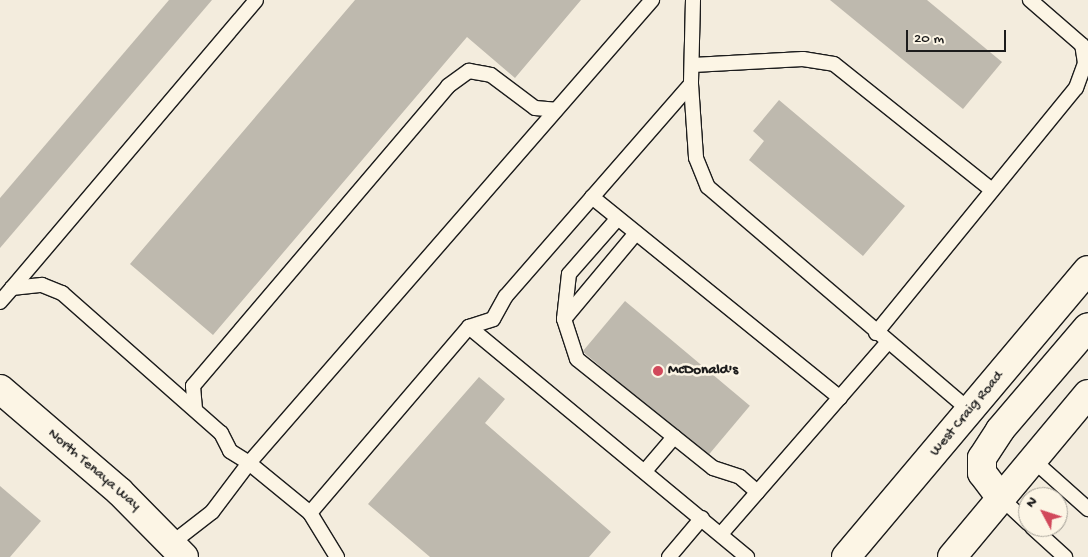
<!DOCTYPE html>
<style>
body{margin:0}
#map{position:relative;width:1088px;height:557px;overflow:hidden;background:#f3ecdd;font-family:"Gochi Hand",sans-serif}
div>[style]{position:absolute}
[style*='--x']{left:calc(var(--x)*1px);top:calc(var(--y)*1px);width:calc(var(--w)*1px);rotate:calc(var(--a)*1deg)}
.building>*{inset:0;background:#beb9ae;transform-origin:0 0}
.roads{filter:drop-shadow(1px 0 #1c1c1c) drop-shadow(-1px 0 #1c1c1c) drop-shadow(0 1px #1c1c1c) drop-shadow(0 -1px #1c1c1c)}
.lane>*{height:14px;margin:-7px;padding:0 7px;transform-origin:7px;border-radius:7px;background:#fcf5e5}
.secondary>*{height:28px;margin:-14px;padding:0 14px;transform-origin:14px;border-radius:14px;background:#fcf5e5}
.primary>*{height:28px;margin:-14px;padding:0 14px;transform-origin:14px;border-radius:14px;background:#fcf5e5}
.dots>*{width:14px;height:14px;translate:-50% -50%;box-sizing:border-box;border:2px solid #fcf5e5;border-radius:50%}
span{translate:-50% -50%;white-space:nowrap;text-align:center;line-height:1.15;-webkit-text-stroke:5px #fcf5e5;paint-order:stroke}
.poi-label{font-size:15px;color:#1c1c1c;font-weight:700}
.left{translate:0 -50%;text-align:left}
.street-label{font-size:15px;color:#1c1c1c}
.north{position:absolute;left:1018px;top:487px;width:50px;height:50px;box-sizing:border-box;background:#fcf5e5;border:1px solid #a29e95;border-radius:50%;rotate:310deg;font-size:14px;font-weight:700;line-height:20px;text-align:center;color:#1c1c1c}
.north::after{content:'';display:block;margin:auto;width:18px;height:22px;background:#d1495b;clip-path:polygon(50% 0,100% 100%,50% 72%,0 100%)}
.scale{position:absolute;left:906px;top:30px;width:100px;height:22px;box-sizing:border-box;border:2px solid #1c1c1c;border-top:0;padding-left:6px;font-size:15px;line-height:18px;white-space:nowrap;color:#1c1c1c;-webkit-text-stroke:4px #fcf5e5;paint-order:stroke}
</style>
<div id="map">
<div class="building">
<div style="clip-path:polygon(169px 0,212px 0,0 248px,0 198px)"></div>
<div style="clip-path:polygon(355px 0,581px 0,515px 78px,467px 37px,213px 335px,130px 264px)"></div>
<div style="clip-path:polygon(830px 0,927px 0,1002px 62px,963px 109px)"></div>
<div style="clip-path:polygon(779px 100px,905px 206px,863px 256px,749px 160px,764px 141px,753px 131px)"></div>
<div style="left:625px;top:301px;width:163px;height:66px;rotate:40deg"></div>
<div style="clip-path:polygon(479px 377px,505px 399px,485px 423px,611px 532px,589px 557px,430px 557px,368px 504px)"></div>
<div style="clip-path:polygon(0 486px,41px 521px,10px 557px,0 557px)"></div>
</div>
<div class="roads">
<div class="lane">
<div style="--x:693;--y:0;--w:84;--a:91.4"></div>
<div style="--x:691;--y:84;--w:74;--a:86.1"></div>
<div style="--x:696;--y:158;--w:31;--a:68"></div>
<div style="--x:708;--y:187;--w:345;--a:40.5"></div>
<div style="--x:693;--y:65;--w:110;--a:-3.1"></div>
<div style="--x:803;--y:59;--w:31;--a:9"></div>
<div style="--x:834;--y:64;--w:202;--a:38.6"></div>
<div style="--x:592;--y:197;--w:319;--a:39"></div>
<div style="--x:636;--y:233;--w:112;--a:129.9"></div>
<div style="--x:564;--y:319;--w:42;--a:72"></div>
<div style="--x:577;--y:359;--w:174;--a:38.7"></div>
<div style="--x:713;--y:468;--w:28;--a:18"></div>
<div style="--x:740;--y:477;--w:23;--a:41"></div>
<div style="--x:12;--y:288;--w:377;--a:-49.7"></div>
<div style="--x:0;--y:302;--w:18;--a:-49"></div>
<div style="--x:12;--y:288;--w:30;--a:-6"></div>
<div style="--x:42;--y:285;--w:22;--a:22"></div>
<div style="--x:62;--y:293;--w:212;--a:41.4"></div>
<div style="--x:221;--y:433;--w:20;--a:63"></div>
<div style="--x:230;--y:451;--w:22;--a:32"></div>
<div style="--x:249;--y:463;--w:614;--a:-48.96"></div>
<div style="--x:564;--y:319;--w:45;--a:-83.7"></div>
<div style="--x:569;--y:274;--w:74;--a:-48.8"></div>
<div style="--x:469;--y:327;--w:25;--a:-18"></div>
<div style="--x:493;--y:319;--w:26;--a:-61"></div>
<div style="--x:506;--y:296;--w:281;--a:-48.9"></div>
<div style="--x:876;--y:333;--w:316;--a:-50.8"></div>
<div style="--x:1076;--y:88;--w:27;--a:-70"></div>
<div style="--x:1085;--y:63;--w:18;--a:-99"></div>
<div style="--x:1082;--y:45;--w:69;--a:-139.1"></div>
<div style="--x:195;--y:409;--w:23;--a:-95"></div>
<div style="--x:193;--y:386;--w:394;--a:-49.6"></div>
<div style="--x:448;--y:86;--w:26;--a:-36"></div>
<div style="--x:469;--y:71;--w:22;--a:10"></div>
<div style="--x:491;--y:75;--w:55;--a:36.9"></div>
<div style="--x:535;--y:108;--w:21;--a:5"></div>
<div style="--x:1033;--y:460;--w:74;--a:41.7"></div>
<div style="--x:645;--y:471;--w:45;--a:-49.5"></div>
<div style="--x:1001;--y:498;--w:37;--a:43"></div>
<div style="--x:310;--y:513;--w:52;--a:58.5"></div>
<div style="--x:1032;--y:527;--w:45;--a:42.3"></div>
<div style="--x:721;--y:534;--w:253;--a:-49"></div>
<div style="--x:172;--y:543;--w:51;--a:-37.8"></div>
<div style="--x:212;--y:512;--w:61;--a:-52.9"></div>
<div style="--x:249;--y:463;--w:79;--a:39.3"></div>
<div style="--x:310;--y:513;--w:245;--a:-49.5"></div>
<div style="--x:469;--y:327;--w:361;--a:39.6"></div>
<div style="--x:669;--y:557;--w:51;--a:-49.8"></div>
</div>
<div class="secondary">
<div style="--x:0;--y:389;--w:158;--a:40.6"></div>
<div style="--x:120;--y:492;--w:91;--a:45.4"></div>
</div>
<div class="primary">
<div style="--x:1001;--y:498;--w:31;--a:-127"></div>
<div style="--x:982;--y:473;--w:15;--a:-90"></div>
<div style="--x:982;--y:458;--w:33;--a:-57"></div>
<div style="--x:1000;--y:430;--w:135;--a:-49.5"></div>
<div style="--x:846;--y:557;--w:375;--a:-49.9"></div>
<div style="--x:952;--y:557;--w:212;--a:-50.2"></div>
</div>
</div>
<div class="dots">
<div style="left:658px;top:371px;background:#d1495b"></div>
</div>
<div class="poi-label">
<span class="left" style="left:668px;top:371px">McDonald's</span>
</div>
<div class="street-label">
<span style="left:967px;top:414px;rotate:-50deg">West Craig Road</span>
<span style="left:94px;top:470px;rotate:41deg">North Tenaya Way</span>
</div>
<div class="north">N</div>
<div class="scale">20 m</div>
</div>
